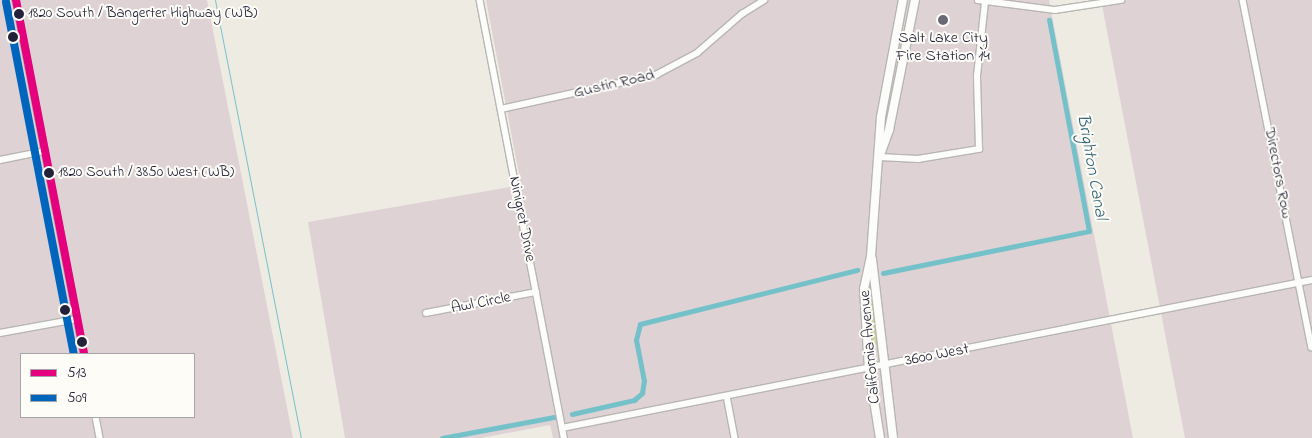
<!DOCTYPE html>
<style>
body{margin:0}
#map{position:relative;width:1312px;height:438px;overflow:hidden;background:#eeece2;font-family:"Indie Flower",sans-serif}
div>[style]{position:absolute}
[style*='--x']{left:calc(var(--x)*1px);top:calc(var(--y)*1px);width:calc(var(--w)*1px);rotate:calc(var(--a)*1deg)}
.industrial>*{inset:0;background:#ded2d5}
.green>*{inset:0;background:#ced39b}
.stream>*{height:1px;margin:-0.5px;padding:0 0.5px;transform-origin:0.5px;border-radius:0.5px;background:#75c1ca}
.canal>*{height:5px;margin:-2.5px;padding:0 2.5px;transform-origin:2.5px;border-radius:2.5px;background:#75c1ca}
.roads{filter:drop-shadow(1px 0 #b7b6b2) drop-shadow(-1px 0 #b7b6b2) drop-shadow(0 1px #b7b6b2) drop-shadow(0 -1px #b7b6b2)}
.minor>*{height:5.5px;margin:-2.75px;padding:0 2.75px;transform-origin:2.75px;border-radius:2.75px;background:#fcfcfb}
.major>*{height:8px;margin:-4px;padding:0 4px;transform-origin:4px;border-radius:4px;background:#fcfcfb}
.bus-1>*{height:8px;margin:-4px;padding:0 4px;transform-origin:4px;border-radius:4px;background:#e5007d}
.bus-2>*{height:8px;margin:-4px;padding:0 4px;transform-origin:4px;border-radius:4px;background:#0065bd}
.dots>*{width:14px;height:14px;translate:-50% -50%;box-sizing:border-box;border:2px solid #fdfcf7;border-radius:50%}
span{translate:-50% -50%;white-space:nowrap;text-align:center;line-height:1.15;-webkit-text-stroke:4px #fdfcf7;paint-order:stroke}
.bus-label{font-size:15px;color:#22223b}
.left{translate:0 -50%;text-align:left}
.poi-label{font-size:16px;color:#22223b}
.street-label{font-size:16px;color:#22223b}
.water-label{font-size:18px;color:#306176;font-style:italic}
.legend{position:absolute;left:20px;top:353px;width:175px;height:65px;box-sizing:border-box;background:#fdfcf7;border:1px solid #a5a5ac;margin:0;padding:6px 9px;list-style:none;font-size:15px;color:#22223b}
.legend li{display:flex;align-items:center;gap:10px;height:25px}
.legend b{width:25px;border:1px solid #a5a5ac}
</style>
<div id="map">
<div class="industrial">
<div style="clip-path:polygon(evenodd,0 0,207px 0,293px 438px,0 438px,0 0,21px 354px,194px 354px,194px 417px,21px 417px,21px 354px)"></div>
<div style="clip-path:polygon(486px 0,1049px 0,1133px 438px,553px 438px,550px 425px,481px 438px,345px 438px,308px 222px,521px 185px)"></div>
<div style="clip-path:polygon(1101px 0,1312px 0,1312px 438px,1185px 438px)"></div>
</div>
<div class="green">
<div style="clip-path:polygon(868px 289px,874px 289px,878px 344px,874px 349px,870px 349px,868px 323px)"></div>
</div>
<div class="stream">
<div style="--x:215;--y:0;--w:446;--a:78.9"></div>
</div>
<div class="canal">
<div style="--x:883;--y:273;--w:210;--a:-11.5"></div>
<div style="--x:1089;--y:231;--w:215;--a:-100.7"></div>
<div style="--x:572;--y:414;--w:64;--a:-12.7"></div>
<div style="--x:634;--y:400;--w:11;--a:-41"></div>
<div style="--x:642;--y:393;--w:12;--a:-81"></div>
<div style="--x:644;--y:381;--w:42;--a:-101"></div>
<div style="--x:636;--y:340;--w:16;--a:-76"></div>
<div style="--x:640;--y:324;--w:224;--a:-14"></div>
<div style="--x:442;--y:438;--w:114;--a:-10.6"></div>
</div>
<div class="roads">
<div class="minor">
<div style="--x:16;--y:0;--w:360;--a:79.1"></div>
<div style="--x:480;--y:0;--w:446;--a:79.1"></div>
<div style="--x:978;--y:0;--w:78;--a:7.4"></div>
<div style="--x:1055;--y:10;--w:67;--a:-8.6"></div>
<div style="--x:1243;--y:0;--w:354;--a:78.8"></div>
<div style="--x:501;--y:109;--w:159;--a:-12.4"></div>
<div style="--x:656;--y:75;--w:47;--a:-28.2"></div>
<div style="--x:697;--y:53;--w:60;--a:-40.9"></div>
<div style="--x:742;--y:14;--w:26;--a:-32"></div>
<div style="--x:880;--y:157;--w:38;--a:3"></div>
<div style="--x:918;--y:159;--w:62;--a:-9.3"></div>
<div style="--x:979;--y:149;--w:73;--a:-91.6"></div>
<div style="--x:977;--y:76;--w:74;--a:-83.8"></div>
<div style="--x:0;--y:160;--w:46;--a:-11.3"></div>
<div style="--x:426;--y:313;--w:112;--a:-10.8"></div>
<div style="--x:0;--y:333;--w:78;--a:-10.3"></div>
<div style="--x:727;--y:396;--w:43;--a:79.2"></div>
<div style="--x:96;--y:417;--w:21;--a:79"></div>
<div style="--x:562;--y:428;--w:764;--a:-11.16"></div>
</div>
<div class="major">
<div style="--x:880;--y:155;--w:27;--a:-70"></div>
<div style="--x:889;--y:130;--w:133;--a:-78.7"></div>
<div style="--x:872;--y:259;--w:180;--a:83.3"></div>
<div style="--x:880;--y:438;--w:70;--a:-99.1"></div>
<div style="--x:869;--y:369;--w:80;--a:-93.6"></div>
<div style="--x:864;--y:289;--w:34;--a:-78"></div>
<div style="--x:871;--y:256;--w:139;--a:-85.9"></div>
<div style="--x:881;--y:117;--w:119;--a:-79.4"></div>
</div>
</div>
<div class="bus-1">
<div style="--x:16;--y:0;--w:360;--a:79.1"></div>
</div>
<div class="bus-2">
<div style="--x:6;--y:2;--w:359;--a:79.1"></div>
</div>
<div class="dots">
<div style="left:19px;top:14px;background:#22223b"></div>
<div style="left:943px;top:20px;background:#696975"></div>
<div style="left:13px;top:37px;background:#22223b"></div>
<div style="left:49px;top:173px;background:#22223b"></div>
<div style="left:65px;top:310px;background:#22223b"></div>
<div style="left:82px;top:342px;background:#22223b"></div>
</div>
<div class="bus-label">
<span class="left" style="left:28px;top:14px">1820 South / Bangerter Highway (WB)</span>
<span class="left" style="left:58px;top:173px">1820 South / 3850 West (WB)</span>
</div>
<div class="poi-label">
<span style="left:943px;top:47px">Salt Lake City<br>Fire Station 14</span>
</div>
<div class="street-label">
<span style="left:614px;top:84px;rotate:-13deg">Gustin Road</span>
<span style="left:1278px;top:173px;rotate:79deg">Directors Row</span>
<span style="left:522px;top:219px;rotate:79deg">Ninigret Drive</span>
<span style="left:481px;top:303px;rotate:-11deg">Awl Circle</span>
<span style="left:870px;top:347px;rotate:-95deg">California Avenue</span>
<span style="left:937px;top:355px;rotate:-11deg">3600 West</span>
</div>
<div class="water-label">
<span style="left:1091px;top:167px;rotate:80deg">Brighton Canal</span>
</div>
<ul class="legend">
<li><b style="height:6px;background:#e5007d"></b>513</li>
<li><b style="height:6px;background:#0065bd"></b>509</li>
</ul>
</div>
